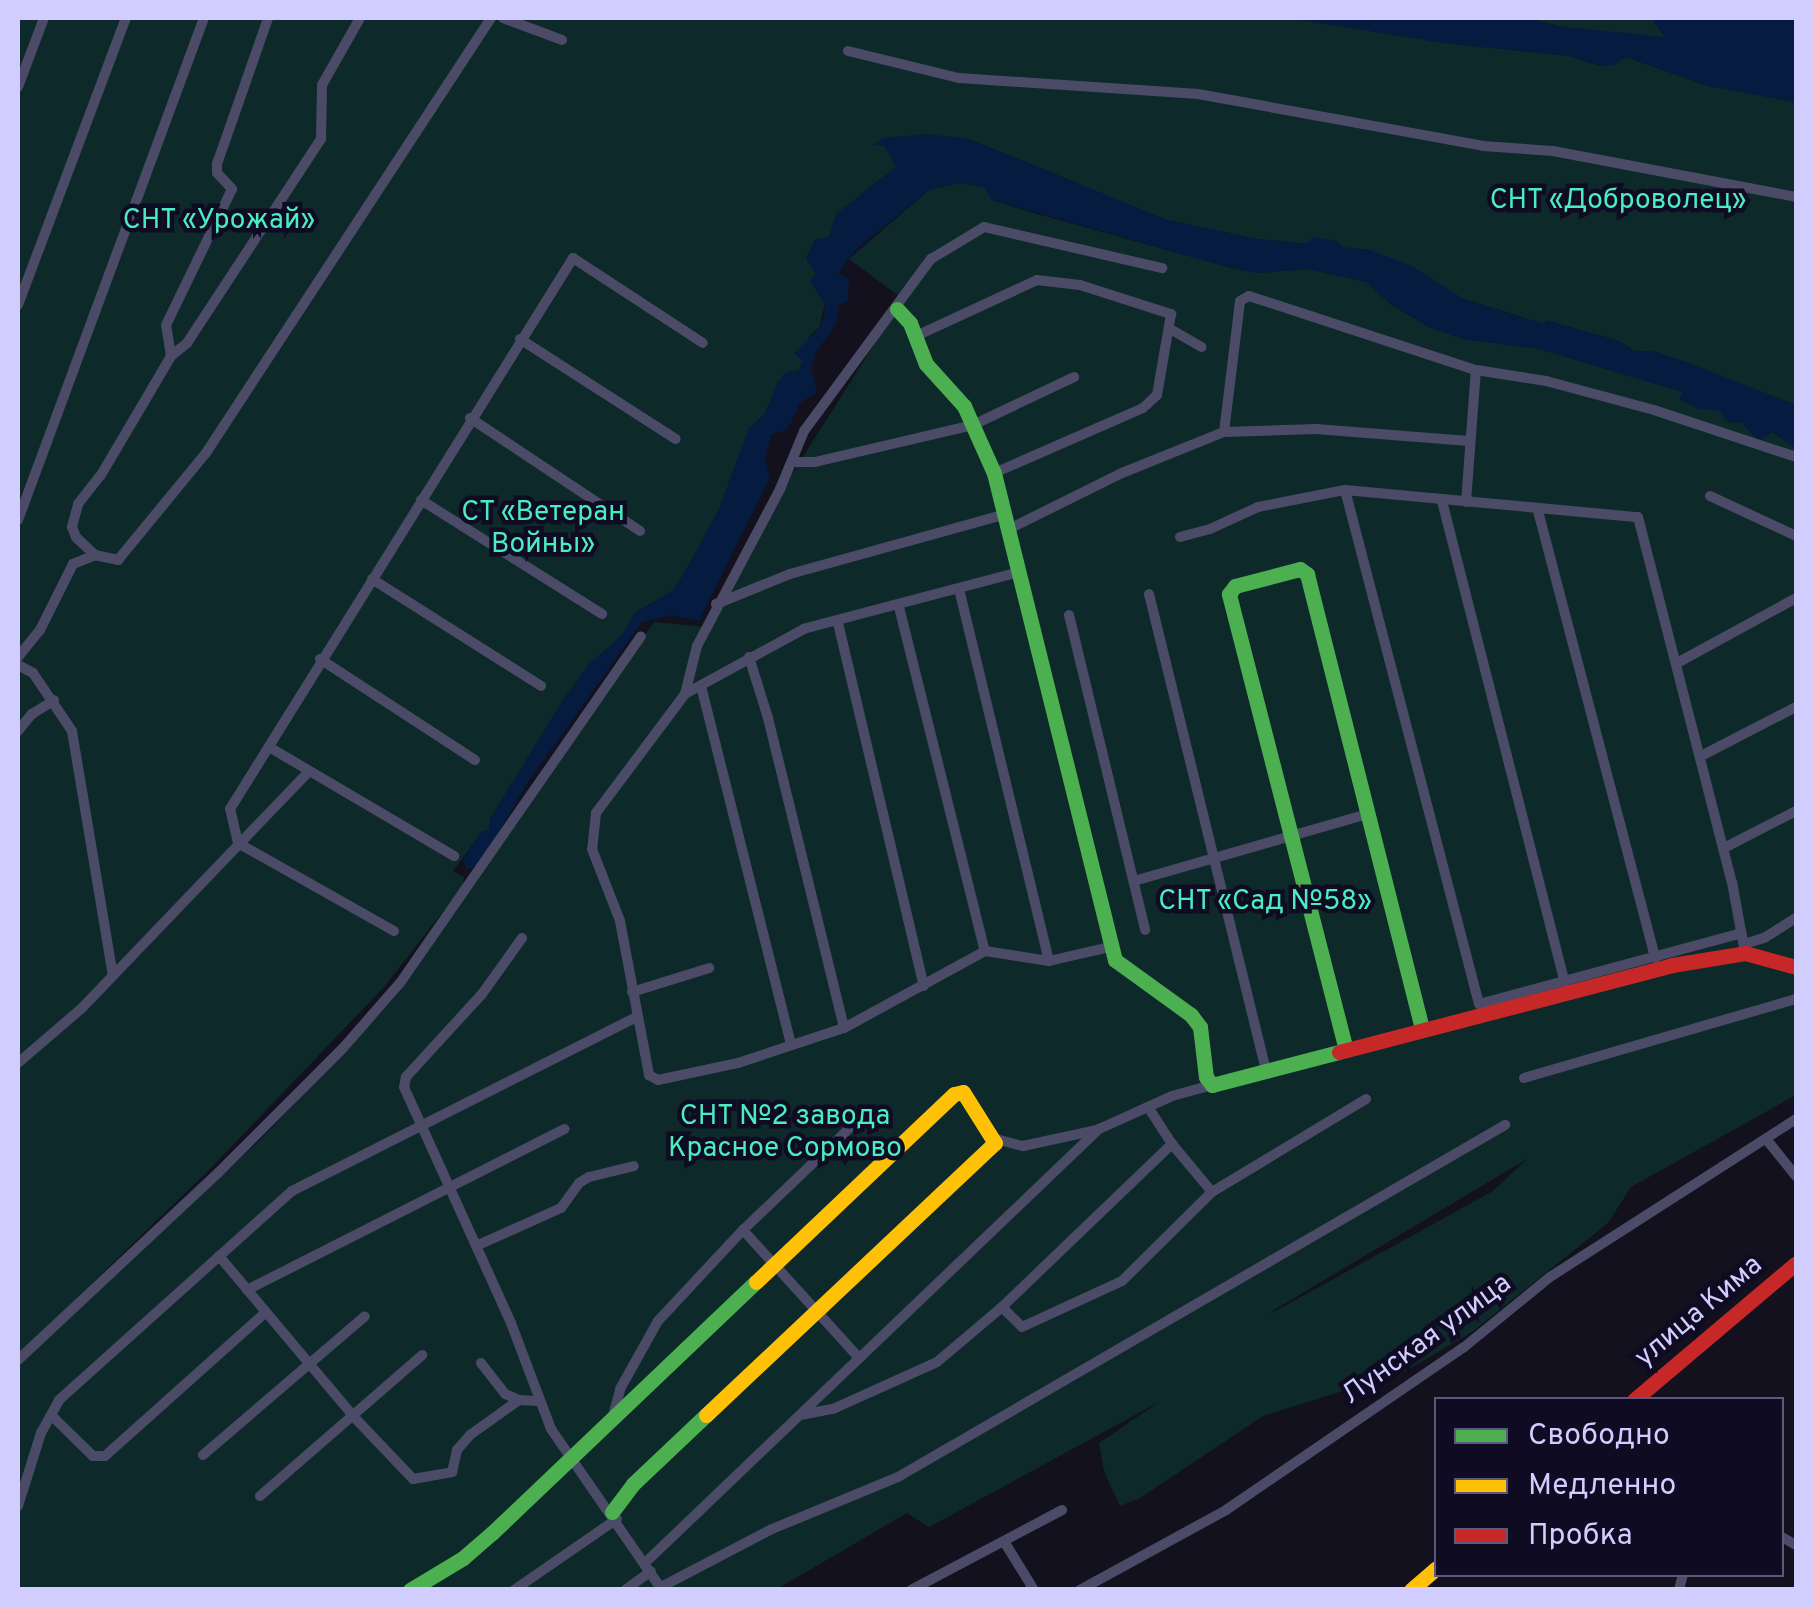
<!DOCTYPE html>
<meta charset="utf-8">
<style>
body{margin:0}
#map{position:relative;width:1814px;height:1607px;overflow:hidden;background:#12111d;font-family:Overpass,sans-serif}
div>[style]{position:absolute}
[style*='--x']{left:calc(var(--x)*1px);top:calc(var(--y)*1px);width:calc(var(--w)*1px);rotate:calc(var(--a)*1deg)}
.green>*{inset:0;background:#0e292a}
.water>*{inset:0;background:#051b40}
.street>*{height:10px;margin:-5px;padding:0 5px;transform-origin:5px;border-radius:5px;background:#4c4b67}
.fast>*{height:15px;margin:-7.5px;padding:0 7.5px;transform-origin:7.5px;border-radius:7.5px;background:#4caf50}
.slow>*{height:15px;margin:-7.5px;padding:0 7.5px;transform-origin:7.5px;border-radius:7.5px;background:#ffc107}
.jam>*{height:15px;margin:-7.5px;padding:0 7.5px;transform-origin:7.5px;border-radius:7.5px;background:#c62828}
span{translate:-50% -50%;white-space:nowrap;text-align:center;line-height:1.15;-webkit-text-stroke:9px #0f0b23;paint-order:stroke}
.park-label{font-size:28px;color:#4cecc2}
.street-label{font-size:28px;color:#d2cdff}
.frame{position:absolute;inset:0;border:20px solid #d2cdff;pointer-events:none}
.legend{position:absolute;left:1434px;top:1397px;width:350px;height:180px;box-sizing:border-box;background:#0f0b23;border:2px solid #5d597b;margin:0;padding:12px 18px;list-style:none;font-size:30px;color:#d2cdff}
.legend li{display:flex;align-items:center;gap:20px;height:50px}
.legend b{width:50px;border:2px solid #5d597b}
</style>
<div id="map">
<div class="green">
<div style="clip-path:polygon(18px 18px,1289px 18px,1445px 43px,1569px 56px,1600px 66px,1626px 57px,1708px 86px,1796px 102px,1796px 405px,1656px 352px,1634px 351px,1619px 341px,1548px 321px,1543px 324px,1462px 298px,1369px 250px,1257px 239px,1167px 220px,969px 139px,885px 146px,896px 167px,837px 214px,829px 237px,815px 240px,806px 259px,816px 274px,811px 282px,825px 304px,819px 328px,810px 335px,799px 372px,778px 381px,765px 414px,749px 428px,720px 507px,684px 574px,671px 592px,635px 613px,623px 634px,565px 697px,490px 819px,489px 831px,482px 832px,453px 871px,464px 877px,463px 886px,384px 987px,210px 1169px,18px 1355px)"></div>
<div style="clip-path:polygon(1527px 18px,1651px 18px,1666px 38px,1563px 27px)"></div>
<div style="clip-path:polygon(evenodd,961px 183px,985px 187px,992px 200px,1027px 211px,1228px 267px,1258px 273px,1308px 269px,1367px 282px,1389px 303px,1429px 327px,1463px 339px,1540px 349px,1683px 392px,1680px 399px,1696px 408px,1718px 410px,1729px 422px,1741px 423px,1754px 434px,1772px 432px,1796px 448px,1796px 1095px,1631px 1187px,1608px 1223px,1472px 1332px,1404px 1372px,1263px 1416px,1140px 1498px,1120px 1506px,1104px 1471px,1099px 1443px,1159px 1402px,929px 1527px,907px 1513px,777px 1589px,18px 1590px,18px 1365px,262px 1138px,395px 997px,654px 622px,706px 627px,787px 482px,903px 299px,849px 259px,930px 189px,961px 183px,1527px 1159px,1493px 1191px,1270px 1314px,1274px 1310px,1527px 1159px)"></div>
</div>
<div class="water">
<div style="clip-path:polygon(1289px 18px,1527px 18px,1563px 27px,1665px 37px,1651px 18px,1796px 18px,1796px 102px,1708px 86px,1626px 57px,1614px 65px,1600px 66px,1569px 56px,1445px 43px)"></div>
<div style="clip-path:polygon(927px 134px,969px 139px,1167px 220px,1257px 239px,1306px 244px,1313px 237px,1337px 241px,1342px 247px,1369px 250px,1410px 265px,1462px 298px,1542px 324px,1548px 321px,1619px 341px,1634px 351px,1656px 352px,1690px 363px,1796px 405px,1796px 448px,1772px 432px,1759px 441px,1741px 423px,1729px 422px,1718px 410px,1696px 408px,1680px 399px,1683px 392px,1540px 349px,1463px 339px,1429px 327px,1389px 303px,1367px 282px,1308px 269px,1258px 273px,1228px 267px,992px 200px,984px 187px,960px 183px,930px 189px,857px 249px,838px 273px,849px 280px,848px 300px,839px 305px,836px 324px,816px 352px,811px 369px,817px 392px,800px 403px,788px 429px,771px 435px,765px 459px,770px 478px,699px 621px,671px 615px,642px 622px,526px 785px,481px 864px,467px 870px,463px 860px,482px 831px,489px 830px,490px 819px,565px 697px,589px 664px,623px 634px,635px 613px,671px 592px,684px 574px,720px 507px,749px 428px,765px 414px,778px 381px,787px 372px,799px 371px,802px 360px,794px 353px,819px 328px,825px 314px,825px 304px,810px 281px,816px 274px,806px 259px,815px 240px,829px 237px,836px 214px,896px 167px,885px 146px,873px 145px,883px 138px)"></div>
</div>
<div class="street">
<div style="--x:503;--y:18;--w:63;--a:20.4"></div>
<div style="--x:848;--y:51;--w:114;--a:13.7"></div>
<div style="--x:959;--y:78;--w:240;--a:3.8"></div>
<div style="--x:1198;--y:94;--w:290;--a:10.3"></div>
<div style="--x:1483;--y:146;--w:70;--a:4.1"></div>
<div style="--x:1553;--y:151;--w:247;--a:10.7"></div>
<div style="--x:18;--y:87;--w:74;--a:-69.4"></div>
<div style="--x:18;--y:305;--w:307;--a:-69.4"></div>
<div style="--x:1172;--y:330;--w:34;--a:30"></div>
<div style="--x:916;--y:336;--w:133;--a:-24.8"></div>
<div style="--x:1037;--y:280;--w:43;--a:6.6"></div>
<div style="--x:1080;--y:285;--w:96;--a:17.7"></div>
<div style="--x:1171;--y:314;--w:82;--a:99.8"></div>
<div style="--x:1157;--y:395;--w:19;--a:137"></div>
<div style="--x:1143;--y:408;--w:163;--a:156.4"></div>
<div style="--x:520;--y:339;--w:185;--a:32.7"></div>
<div style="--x:171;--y:356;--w:21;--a:-39"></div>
<div style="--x:187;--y:343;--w:244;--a:-56.7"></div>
<div style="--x:321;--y:139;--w:54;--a:-88.9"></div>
<div style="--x:322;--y:85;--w:77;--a:-60.4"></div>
<div style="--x:470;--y:418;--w:204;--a:33.6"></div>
<div style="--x:1224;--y:432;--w:132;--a:-83"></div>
<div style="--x:1240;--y:301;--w:10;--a:-29"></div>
<div style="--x:1249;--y:296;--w:239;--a:18.1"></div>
<div style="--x:793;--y:462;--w:22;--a:0"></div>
<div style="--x:815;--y:462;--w:162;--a:-13.2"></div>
<div style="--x:973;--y:425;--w:112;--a:-25.4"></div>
<div style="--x:1345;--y:490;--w:531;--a:75.39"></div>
<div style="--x:1479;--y:1004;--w:272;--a:-15.1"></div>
<div style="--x:1710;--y:496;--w:95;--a:24.9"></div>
<div style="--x:421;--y:500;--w:214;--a:32.2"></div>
<div style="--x:1442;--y:501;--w:496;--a:75.7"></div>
<div style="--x:1466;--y:502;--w:132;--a:-85.7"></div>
<div style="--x:1476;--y:370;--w:71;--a:8.9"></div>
<div style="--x:1546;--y:381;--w:112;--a:15"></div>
<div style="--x:1654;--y:410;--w:150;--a:18.3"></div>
<div style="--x:1538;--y:511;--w:462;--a:75.3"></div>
<div style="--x:18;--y:520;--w:535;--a:-69.67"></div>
<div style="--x:1009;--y:529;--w:126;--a:-26.4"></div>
<div style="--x:1122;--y:473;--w:110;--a:-21.9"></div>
<div style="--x:1224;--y:432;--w:92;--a:-1.9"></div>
<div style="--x:1316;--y:429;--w:153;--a:4.5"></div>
<div style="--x:1180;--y:537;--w:31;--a:-15"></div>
<div style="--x:1210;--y:529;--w:53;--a:-24.6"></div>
<div style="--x:1258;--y:507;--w:89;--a:-11.1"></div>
<div style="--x:1345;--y:490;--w:294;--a:5.3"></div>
<div style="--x:1638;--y:517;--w:377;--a:75.6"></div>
<div style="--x:1732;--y:882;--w:72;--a:79.6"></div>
<div style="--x:95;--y:555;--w:26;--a:-137"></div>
<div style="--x:76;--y:537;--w:11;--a:-112"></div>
<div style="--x:72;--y:527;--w:24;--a:-75"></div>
<div style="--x:78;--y:504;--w:37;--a:-52"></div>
<div style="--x:101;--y:475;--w:138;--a:-59.5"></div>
<div style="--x:171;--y:356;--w:31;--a:-99"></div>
<div style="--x:166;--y:325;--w:151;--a:-64.1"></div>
<div style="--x:232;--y:189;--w:22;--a:-133"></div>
<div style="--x:217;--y:173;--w:9;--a:-90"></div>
<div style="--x:217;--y:164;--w:155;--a:-70.7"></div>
<div style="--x:1019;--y:572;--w:222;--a:165.2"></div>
<div style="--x:804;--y:629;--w:136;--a:151.4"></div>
<div style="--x:685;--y:694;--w:149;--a:126.8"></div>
<div style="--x:596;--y:813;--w:36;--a:96"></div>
<div style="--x:592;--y:849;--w:77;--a:68.7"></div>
<div style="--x:620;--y:921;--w:157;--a:79.3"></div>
<div style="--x:649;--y:1075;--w:10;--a:29"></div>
<div style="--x:658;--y:1080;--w:82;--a:-12"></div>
<div style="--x:738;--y:1063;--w:112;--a:-18.3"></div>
<div style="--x:844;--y:1028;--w:161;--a:-28.6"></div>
<div style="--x:985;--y:951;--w:65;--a:8.9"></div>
<div style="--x:1049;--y:961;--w:63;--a:-12.9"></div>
<div style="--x:372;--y:579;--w:200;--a:32.3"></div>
<div style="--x:959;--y:589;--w:383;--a:76.4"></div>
<div style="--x:1149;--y:594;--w:493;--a:76.2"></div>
<div style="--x:716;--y:604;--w:80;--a:-22.1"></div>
<div style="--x:790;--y:574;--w:224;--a:-15.5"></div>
<div style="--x:899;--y:607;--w:355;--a:76"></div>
<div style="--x:1069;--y:615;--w:324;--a:76.4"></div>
<div style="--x:838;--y:623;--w:373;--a:76.7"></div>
<div style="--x:18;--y:657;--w:35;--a:-51"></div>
<div style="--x:40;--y:630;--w:74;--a:-63.4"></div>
<div style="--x:73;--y:564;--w:24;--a:-22"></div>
<div style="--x:95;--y:555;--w:24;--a:12"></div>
<div style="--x:118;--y:560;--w:139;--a:-50.6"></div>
<div style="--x:206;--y:453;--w:520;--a:-56.77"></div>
<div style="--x:749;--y:657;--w:64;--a:72.7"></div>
<div style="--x:768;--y:718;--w:319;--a:76.2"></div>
<div style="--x:320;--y:659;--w:185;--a:33.1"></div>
<div style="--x:1677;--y:663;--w:136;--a:-28.6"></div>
<div style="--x:18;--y:665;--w:17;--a:28"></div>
<div style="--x:33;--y:673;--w:70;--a:56.1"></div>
<div style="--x:72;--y:731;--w:248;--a:80.5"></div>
<div style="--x:701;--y:686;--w:370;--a:75.9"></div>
<div style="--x:685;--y:694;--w:49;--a:-76"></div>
<div style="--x:697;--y:646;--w:178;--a:-62.1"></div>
<div style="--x:780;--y:489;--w:63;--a:-67.5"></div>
<div style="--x:804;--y:431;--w:214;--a:-53.6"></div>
<div style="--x:931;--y:259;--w:62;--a:-31.1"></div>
<div style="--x:984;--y:227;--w:183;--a:13"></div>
<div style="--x:18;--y:731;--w:22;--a:-51"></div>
<div style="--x:32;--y:714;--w:26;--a:-32"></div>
<div style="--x:269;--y:747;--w:215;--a:30.5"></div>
<div style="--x:1701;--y:756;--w:107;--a:-27.3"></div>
<div style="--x:1724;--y:848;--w:81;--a:-27.2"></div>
<div style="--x:1134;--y:881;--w:243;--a:-16"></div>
<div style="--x:394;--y:931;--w:179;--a:-150.6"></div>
<div style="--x:238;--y:843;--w:35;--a:-103"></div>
<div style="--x:230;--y:809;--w:649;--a:-58.1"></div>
<div style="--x:573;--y:258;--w:155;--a:33.2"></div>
<div style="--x:522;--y:938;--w:69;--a:125.5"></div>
<div style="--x:482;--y:994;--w:113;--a:132.5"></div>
<div style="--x:406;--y:1077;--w:10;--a:101"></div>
<div style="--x:404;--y:1087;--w:259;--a:65.6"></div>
<div style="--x:511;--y:1323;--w:113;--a:69.3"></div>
<div style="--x:551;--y:1429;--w:196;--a:55.4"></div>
<div style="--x:1744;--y:944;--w:21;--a:-17"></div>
<div style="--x:1764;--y:938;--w:38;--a:-32"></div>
<div style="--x:632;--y:992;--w:81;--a:-17.3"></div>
<div style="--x:18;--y:1063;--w:84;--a:-40.7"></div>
<div style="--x:82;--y:1008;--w:325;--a:-46.2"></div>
<div style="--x:1524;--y:1078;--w:283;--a:-16.2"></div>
<div style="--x:1148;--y:1107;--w:44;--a:57"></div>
<div style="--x:1172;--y:1144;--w:62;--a:50.2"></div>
<div style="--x:996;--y:1139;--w:28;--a:15"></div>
<div style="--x:1023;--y:1146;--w:76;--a:-12.2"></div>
<div style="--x:1766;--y:1139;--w:48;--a:51"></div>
<div style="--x:743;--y:1230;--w:173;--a:47.8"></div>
<div style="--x:476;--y:1246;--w:93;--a:-24.1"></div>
<div style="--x:561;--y:1208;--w:31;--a:-54"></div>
<div style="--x:579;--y:1183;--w:12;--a:-31"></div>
<div style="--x:589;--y:1177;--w:46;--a:-13.7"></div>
<div style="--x:219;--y:1256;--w:210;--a:50"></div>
<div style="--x:354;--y:1417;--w:86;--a:46.4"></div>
<div style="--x:413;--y:1479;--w:40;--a:-10"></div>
<div style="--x:452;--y:1472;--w:23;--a:-77"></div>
<div style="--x:457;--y:1450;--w:20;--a:-49"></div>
<div style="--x:470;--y:1435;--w:60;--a:-35.5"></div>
<div style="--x:519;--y:1400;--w:19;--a:3"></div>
<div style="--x:247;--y:1290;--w:356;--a:-26.9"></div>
<div style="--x:1002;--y:1307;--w:28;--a:45"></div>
<div style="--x:1022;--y:1327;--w:110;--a:-24.7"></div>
<div style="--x:1122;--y:1281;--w:127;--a:-44.7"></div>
<div style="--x:1212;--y:1192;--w:180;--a:-31.1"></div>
<div style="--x:18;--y:1360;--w:274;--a:-43.1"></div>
<div style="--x:218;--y:1173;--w:177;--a:-45"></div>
<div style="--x:343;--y:1048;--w:86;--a:-48.8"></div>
<div style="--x:400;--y:983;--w:422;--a:-55.2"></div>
<div style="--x:481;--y:1363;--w:39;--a:52"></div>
<div style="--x:505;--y:1394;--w:15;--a:23"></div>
<div style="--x:801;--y:1415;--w:33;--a:-11"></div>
<div style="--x:833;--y:1409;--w:114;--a:-24.3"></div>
<div style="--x:937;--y:1362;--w:85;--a:-40.2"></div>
<div style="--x:1002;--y:1307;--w:236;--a:-43.8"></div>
<div style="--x:52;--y:1416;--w:57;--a:44.3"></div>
<div style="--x:93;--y:1456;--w:12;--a:0"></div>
<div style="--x:105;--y:1456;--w:216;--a:-41.8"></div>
<div style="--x:613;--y:1416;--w:28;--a:-75"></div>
<div style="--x:620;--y:1389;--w:78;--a:-60.8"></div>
<div style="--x:658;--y:1321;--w:125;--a:-47"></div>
<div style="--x:743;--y:1230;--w:152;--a:-43.7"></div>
<div style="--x:203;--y:1455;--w:213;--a:-40.6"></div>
<div style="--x:260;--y:1496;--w:215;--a:-41"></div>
<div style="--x:18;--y:1506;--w:77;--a:-72.5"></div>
<div style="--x:41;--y:1433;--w:38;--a:-61"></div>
<div style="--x:59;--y:1400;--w:313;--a:-41.9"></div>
<div style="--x:292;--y:1191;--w:386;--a:-26.8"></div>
<div style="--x:1782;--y:1537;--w:16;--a:30"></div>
<div style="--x:1005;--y:1543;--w:55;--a:58.3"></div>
<div style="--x:646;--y:1562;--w:627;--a:-43.71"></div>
<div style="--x:1099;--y:1129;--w:80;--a:-24.3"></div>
<div style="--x:1172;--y:1096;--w:41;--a:-15.4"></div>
<div style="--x:661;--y:1587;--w:125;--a:-27.6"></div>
<div style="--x:772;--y:1529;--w:136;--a:-22.4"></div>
<div style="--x:898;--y:1477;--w:702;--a:-30.11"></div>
<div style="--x:514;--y:1590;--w:125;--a:-34.6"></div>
<div style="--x:625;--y:1590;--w:32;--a:-36"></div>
<div style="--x:911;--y:1590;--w:171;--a:-27.9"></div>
<div style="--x:1080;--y:1590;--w:166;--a:-28.7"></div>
<div style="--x:1226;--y:1510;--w:287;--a:-34.4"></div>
<div style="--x:1463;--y:1348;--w:112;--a:-39.2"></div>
<div style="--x:1550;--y:1277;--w:292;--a:-32.7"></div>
<div style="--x:1679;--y:1590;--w:16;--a:-76"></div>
</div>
<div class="fast">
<div style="--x:897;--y:309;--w:19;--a:47"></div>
<div style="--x:910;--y:323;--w:44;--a:68.7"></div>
<div style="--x:926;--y:364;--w:57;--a:47.9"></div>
<div style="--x:964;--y:406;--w:73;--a:65.9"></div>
<div style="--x:994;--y:473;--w:502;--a:76.05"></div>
<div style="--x:1115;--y:960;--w:94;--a:35.9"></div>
<div style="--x:1191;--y:1015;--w:15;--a:53"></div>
<div style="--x:1200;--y:1027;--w:50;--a:83.2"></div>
<div style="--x:1206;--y:1077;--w:10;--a:53"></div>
<div style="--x:1212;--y:1085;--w:131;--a:-14.6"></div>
<div style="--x:1346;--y:1050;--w:471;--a:-104.4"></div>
<div style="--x:1229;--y:594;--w:10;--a:-53"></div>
<div style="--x:1235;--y:586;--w:67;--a:-14.7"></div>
<div style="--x:1300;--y:569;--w:9;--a:36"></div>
<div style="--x:1307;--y:574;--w:467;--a:75.8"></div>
<div style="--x:612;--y:1512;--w:35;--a:-53"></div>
<div style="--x:633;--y:1484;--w:100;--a:-43.4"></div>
<div style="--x:410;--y:1590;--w:62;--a:-31.1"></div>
<div style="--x:463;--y:1558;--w:38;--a:-41"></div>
<div style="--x:492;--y:1533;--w:364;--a:-43.6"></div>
</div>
<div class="slow">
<div style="--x:706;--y:1415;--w:397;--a:-43.3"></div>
<div style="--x:995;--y:1143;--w:60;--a:-122.1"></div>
<div style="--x:963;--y:1092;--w:9;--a:167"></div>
<div style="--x:954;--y:1094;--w:273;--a:136.5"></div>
<div style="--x:1411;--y:1590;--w:33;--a:-41"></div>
</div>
<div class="jam">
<div style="--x:1339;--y:1052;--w:344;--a:-14.6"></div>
<div style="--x:1672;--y:965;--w:74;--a:-9.3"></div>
<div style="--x:1745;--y:953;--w:53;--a:15.4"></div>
<div style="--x:1634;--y:1400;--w:212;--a:-40.2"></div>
</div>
<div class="park-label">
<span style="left:1618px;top:201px">СНТ «Доброволец»</span>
<span style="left:219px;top:221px">СНТ «Урожай»</span>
<span style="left:543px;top:529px">СТ «Ветеран<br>Войны»</span>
<span style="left:1265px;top:902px">СНТ «Сад №58»</span>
<span style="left:785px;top:1133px">СНТ №2 завода<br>Красное Сормово</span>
</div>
<div class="street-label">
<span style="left:1699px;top:1312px;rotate:-40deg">улица Кима</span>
<span style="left:1427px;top:1340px;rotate:-36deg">Лунская улица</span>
</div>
<div class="frame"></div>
<ul class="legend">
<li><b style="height:12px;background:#4caf50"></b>Свободно</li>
<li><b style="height:12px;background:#ffc107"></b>Медленно</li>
<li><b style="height:12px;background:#c62828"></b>Пробка</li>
</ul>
</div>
